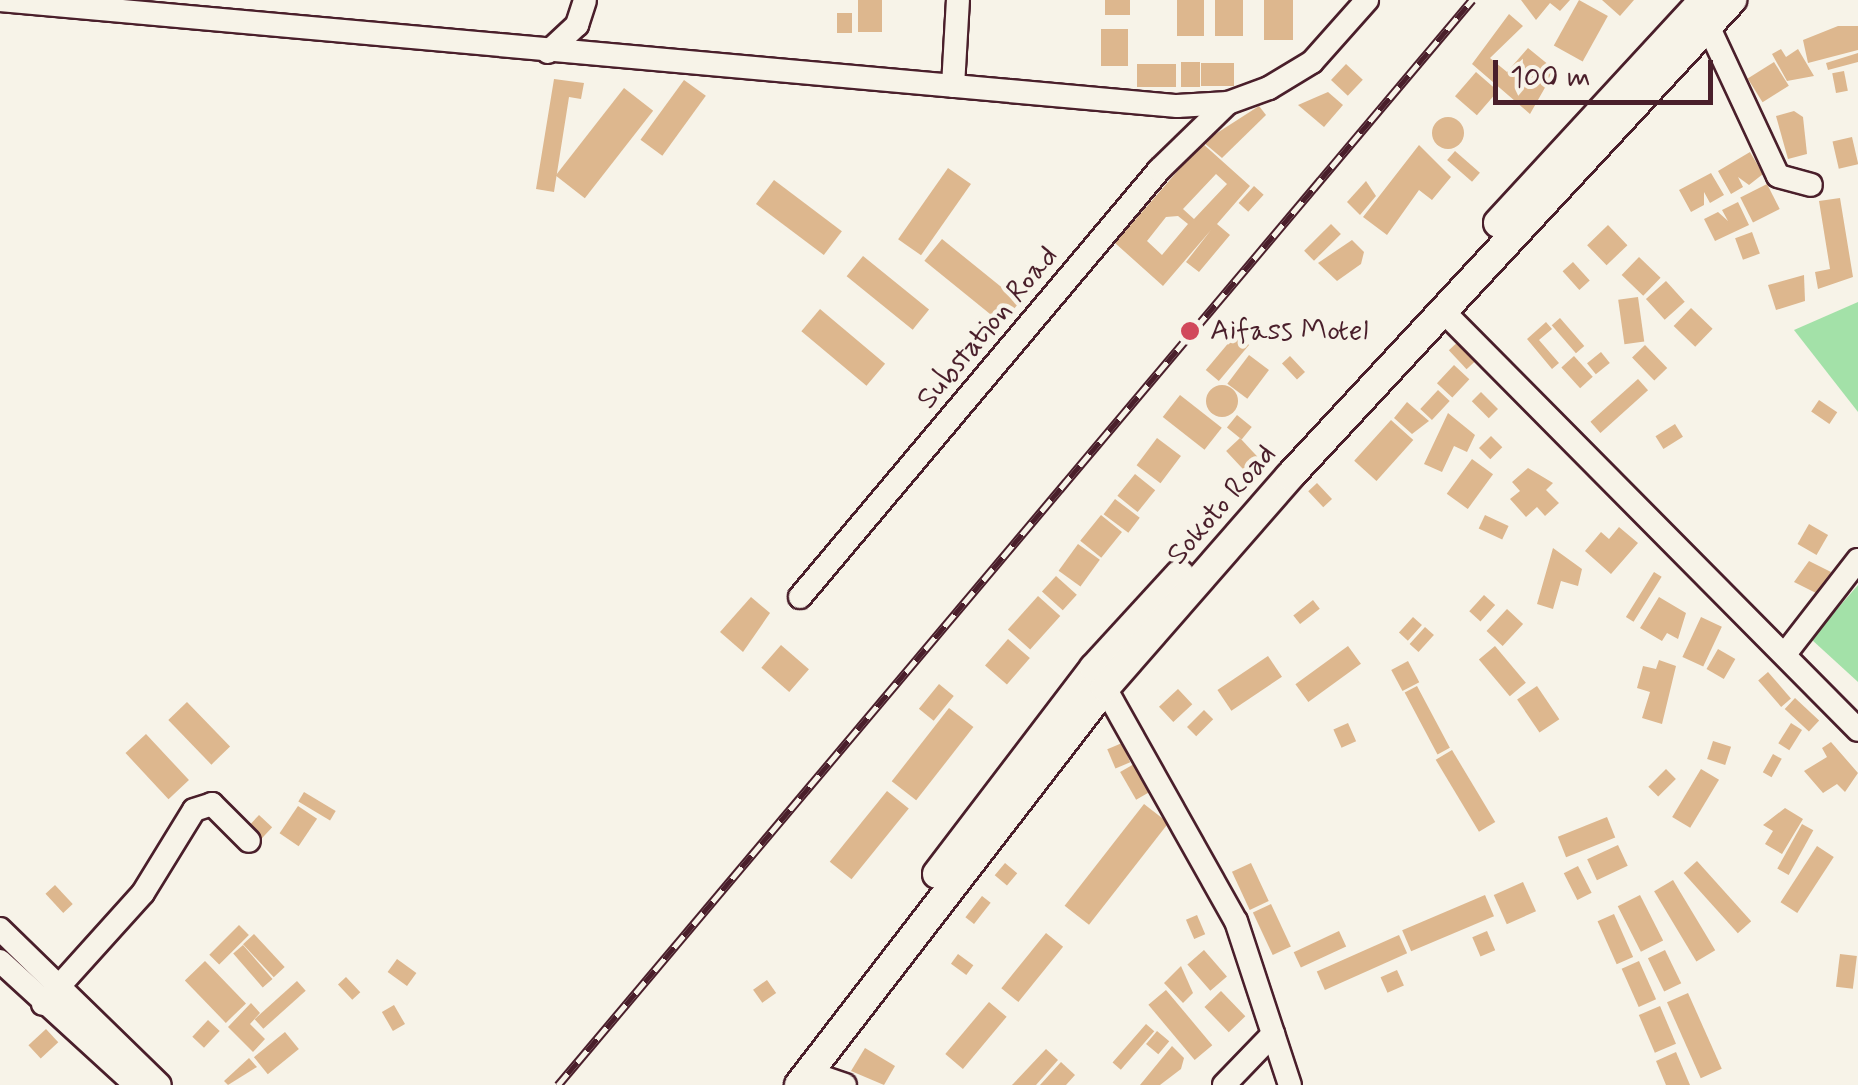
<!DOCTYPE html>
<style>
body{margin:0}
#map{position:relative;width:1858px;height:1085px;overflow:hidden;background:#f7f3e8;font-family:Mynerve,sans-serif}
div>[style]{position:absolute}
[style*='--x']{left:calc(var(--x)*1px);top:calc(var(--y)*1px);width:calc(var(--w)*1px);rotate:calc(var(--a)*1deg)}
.green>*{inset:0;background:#a3e1a8}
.building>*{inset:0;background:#ddb78e;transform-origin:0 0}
.round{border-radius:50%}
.roads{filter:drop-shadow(2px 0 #4a1f2b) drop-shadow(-2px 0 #4a1f2b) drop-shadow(0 2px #4a1f2b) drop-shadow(0 -2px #4a1f2b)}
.minor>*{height:22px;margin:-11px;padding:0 11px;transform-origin:11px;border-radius:11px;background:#f7f3e8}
.major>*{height:28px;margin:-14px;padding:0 14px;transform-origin:14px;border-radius:14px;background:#f7f3e8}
.rail>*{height:9px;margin-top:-4.5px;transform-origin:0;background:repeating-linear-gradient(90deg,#f7f3e8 0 15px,#4a1f2b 0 30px);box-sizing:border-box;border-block:2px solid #4a1f2b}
.dots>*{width:28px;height:28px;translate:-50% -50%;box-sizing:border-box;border:5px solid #f7f3e8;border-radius:50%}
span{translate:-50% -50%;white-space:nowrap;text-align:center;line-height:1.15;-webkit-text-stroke:9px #f7f3e8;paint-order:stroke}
.street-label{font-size:30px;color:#4a1f2b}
.poi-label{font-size:30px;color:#4a1f2b}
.left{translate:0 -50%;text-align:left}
.scale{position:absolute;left:1493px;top:60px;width:220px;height:45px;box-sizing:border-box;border:5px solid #4a1f2b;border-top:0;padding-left:12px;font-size:30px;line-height:35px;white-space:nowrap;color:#4a1f2b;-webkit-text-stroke:8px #f7f3e8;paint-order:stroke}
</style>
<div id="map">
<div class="green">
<div style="clip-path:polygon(1858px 302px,1858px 412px,1794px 330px)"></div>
<div style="clip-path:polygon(1858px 585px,1858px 682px,1811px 639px)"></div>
</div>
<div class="building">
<div style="left:858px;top:0;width:24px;height:32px"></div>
<div style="left:1105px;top:0;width:25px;height:15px"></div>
<div style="left:1177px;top:0;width:27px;height:36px"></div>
<div style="left:1215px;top:0;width:28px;height:36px"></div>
<div style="left:1264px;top:0;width:29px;height:40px"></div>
<div style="clip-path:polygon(1521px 0,1570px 0,1560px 11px,1550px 3px,1536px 20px)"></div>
<div style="left:1579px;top:0;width:33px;height:52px;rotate:29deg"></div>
<div style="clip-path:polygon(1602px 0,1634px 0,1620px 16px)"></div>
<div style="left:837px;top:13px;width:15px;height:20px"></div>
<div style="clip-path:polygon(1509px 14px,1523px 26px,1490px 58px,1507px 72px,1528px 48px,1555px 70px,1530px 114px,1472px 64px)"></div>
<div style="clip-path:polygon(1838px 26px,1858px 26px,1858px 50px,1808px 63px,1803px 40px)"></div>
<div style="left:1128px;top:29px;width:37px;height:27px;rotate:90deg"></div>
<div style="clip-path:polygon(1781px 49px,1786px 57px,1798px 49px,1814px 76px,1787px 81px,1772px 54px)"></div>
<div style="clip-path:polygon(1858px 53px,1858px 62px,1828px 70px,1826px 63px)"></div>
<div style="left:1181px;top:62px;width:19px;height:25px"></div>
<div style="left:1774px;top:62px;width:28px;height:31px;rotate:58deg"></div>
<div style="left:1201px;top:63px;width:33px;height:23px"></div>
<div style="left:1176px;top:64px;width:23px;height:39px;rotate:90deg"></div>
<div style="left:1346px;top:64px;width:23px;height:22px;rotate:43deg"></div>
<div style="left:1844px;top:71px;width:20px;height:12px;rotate:79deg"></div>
<div style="left:1476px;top:72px;width:29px;height:32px;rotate:41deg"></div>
<div style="clip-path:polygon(554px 79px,584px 83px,581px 99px,569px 97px,554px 192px,536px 189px)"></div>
<div style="left:684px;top:80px;width:27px;height:74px;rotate:36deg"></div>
<div style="left:624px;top:88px;width:37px;height:111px;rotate:38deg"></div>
<div style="clip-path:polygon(1328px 92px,1343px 105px,1324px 127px,1298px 105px)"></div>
<div style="clip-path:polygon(1259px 106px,1266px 115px,1222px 158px,1203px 142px)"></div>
<div style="clip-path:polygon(1794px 111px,1803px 117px,1807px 154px,1788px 159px,1776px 116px)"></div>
<div class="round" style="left:1432px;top:117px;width:32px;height:32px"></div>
<div style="left:1852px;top:137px;width:28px;height:20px;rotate:77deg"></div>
<div style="clip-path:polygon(evenodd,1202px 143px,1250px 186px,1217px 224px,1230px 235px,1199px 272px,1186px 262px,1211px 230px,1163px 286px,1115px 243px,1202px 143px,1216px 174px,1227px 184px,1194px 219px,1183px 209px,1216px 174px,1202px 143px,1178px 216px,1188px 224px,1162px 255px,1147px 241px,1166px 217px,1178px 216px)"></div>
<div style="clip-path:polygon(1419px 145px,1451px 177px,1432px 200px,1419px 190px,1387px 235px,1363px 217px)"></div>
<div style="left:1455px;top:151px;width:33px;height:12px;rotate:41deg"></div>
<div style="clip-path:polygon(1750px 152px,1763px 174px,1749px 185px,1738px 177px,1743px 187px,1731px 194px,1718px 171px)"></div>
<div style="left:948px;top:168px;width:28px;height:87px;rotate:35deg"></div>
<div style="clip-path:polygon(1711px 173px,1724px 195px,1710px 203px,1704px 192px,1704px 205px,1691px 212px,1679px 190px)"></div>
<div style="left:774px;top:180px;width:85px;height:30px;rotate:37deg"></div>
<div style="clip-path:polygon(1366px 181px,1376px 196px,1360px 215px,1347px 202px)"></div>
<div style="left:1767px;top:184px;width:28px;height:30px;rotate:63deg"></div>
<div style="left:1254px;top:186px;width:13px;height:23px;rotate:42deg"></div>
<div style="clip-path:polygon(1840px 198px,1853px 277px,1818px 289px,1815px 272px,1830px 269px,1819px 201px)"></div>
<div style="clip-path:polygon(1738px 202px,1749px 225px,1715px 241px,1704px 219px,1718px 212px,1728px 221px,1722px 210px)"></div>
<div style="left:1331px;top:224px;width:14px;height:38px;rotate:45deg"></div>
<div style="left:1608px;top:225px;width:28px;height:29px;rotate:46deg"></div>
<div style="left:1752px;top:232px;width:23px;height:18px;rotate:70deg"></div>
<div style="left:942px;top:239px;width:100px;height:28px;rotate:39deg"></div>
<div style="clip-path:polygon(1352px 240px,1364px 252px,1361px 264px,1337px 281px,1318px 263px)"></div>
<div style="left:863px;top:256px;width:85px;height:26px;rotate:39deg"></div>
<div style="left:1639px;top:257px;width:30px;height:25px;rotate:44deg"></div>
<div style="left:1573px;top:262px;width:25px;height:14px;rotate:48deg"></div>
<div style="clip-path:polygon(1804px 275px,1805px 301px,1776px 310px,1768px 285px)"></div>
<div style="left:1666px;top:281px;width:28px;height:27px;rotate:48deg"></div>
<div style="left:1638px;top:297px;width:45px;height:20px;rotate:82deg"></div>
<div style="left:1691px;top:308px;width:30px;height:25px;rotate:44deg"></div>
<div style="left:820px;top:309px;width:85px;height:29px;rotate:40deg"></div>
<div style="left:1560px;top:318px;width:37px;height:11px;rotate:49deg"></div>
<div style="clip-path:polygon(1546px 322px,1552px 329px,1539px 340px,1559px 363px,1552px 369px,1527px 339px)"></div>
<div style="left:1236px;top:334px;width:17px;height:47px;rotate:40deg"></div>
<div style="left:1462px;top:338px;width:26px;height:18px;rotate:47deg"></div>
<div style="left:1645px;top:345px;width:32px;height:18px;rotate:46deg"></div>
<div style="left:1601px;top:352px;width:14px;height:18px;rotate:51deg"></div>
<div style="left:1249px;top:355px;width:25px;height:36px;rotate:37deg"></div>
<div style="left:1290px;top:356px;width:22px;height:11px;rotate:47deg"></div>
<div style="left:1574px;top:356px;width:28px;height:17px;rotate:48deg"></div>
<div style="left:1454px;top:365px;width:21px;height:25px;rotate:43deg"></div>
<div style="left:1638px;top:379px;width:15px;height:64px;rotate:48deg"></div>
<div class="round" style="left:1206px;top:385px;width:32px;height:32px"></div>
<div style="left:1438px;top:390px;width:16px;height:26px;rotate:43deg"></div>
<div style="left:1481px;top:392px;width:24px;height:13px;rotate:45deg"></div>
<div style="left:1180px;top:395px;width:53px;height:28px;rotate:38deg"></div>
<div style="left:1819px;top:400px;width:22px;height:14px;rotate:34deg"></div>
<div style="clip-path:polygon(1407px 402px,1429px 421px,1412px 434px,1394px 418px)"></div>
<div style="clip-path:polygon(1448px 413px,1475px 435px,1467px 452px,1454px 446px,1442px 472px,1424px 464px)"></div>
<div style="left:1237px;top:415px;width:19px;height:16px;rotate:39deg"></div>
<div style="left:1391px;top:420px;width:30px;height:55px;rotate:42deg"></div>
<div style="left:1675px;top:424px;width:15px;height:23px;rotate:58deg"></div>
<div style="left:1491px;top:436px;width:16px;height:17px;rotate:45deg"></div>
<div style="left:1157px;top:438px;width:30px;height:34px;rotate:37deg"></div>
<div style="left:1240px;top:438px;width:26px;height:19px;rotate:47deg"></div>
<div style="left:1472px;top:459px;width:26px;height:43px;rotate:36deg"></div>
<div style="clip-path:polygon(1528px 468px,1553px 483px,1546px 490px,1559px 503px,1545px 516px,1537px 507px,1526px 517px,1510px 499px,1520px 491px,1512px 482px)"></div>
<div style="left:1135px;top:474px;width:26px;height:28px;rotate:39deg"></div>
<div style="left:1317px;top:483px;width:22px;height:12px;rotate:47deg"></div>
<div style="left:1115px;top:499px;width:31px;height:19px;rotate:37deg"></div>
<div style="left:1101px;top:515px;width:27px;height:33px;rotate:39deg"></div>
<div style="left:1485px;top:515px;width:26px;height:15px;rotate:25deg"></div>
<div style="left:1809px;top:524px;width:22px;height:23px;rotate:30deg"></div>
<div style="clip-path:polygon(1619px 527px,1638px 543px,1611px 574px,1585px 551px,1601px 532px,1609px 539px)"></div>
<div style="left:1078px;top:544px;width:27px;height:33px;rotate:36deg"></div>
<div style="clip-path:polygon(1553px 548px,1582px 569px,1578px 586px,1561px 581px,1553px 609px,1537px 604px)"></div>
<div style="clip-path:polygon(1809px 561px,1831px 572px,1820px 595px,1794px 582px)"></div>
<div style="left:1654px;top:572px;width:9px;height:53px;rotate:32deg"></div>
<div style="left:1056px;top:576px;width:28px;height:21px;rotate:42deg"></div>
<div style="left:1484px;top:595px;width:15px;height:22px;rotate:42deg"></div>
<div style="left:1038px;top:596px;width:30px;height:45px;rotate:42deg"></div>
<div style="clip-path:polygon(751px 597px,770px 613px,743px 652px,720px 632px)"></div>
<div style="clip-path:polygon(1659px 597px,1686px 613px,1678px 639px,1667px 633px,1662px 641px,1640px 628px)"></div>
<div style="left:1313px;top:600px;width:11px;height:25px;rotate:52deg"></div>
<div style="left:1507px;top:609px;width:22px;height:30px;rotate:43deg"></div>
<div style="left:1413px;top:617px;width:12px;height:21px;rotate:42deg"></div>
<div style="left:1701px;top:617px;width:23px;height:44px;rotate:25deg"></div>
<div style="left:1425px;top:627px;width:12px;height:23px;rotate:42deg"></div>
<div style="left:1008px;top:639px;width:29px;height:35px;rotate:41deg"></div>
<div style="left:781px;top:645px;width:37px;height:30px;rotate:41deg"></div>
<div style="left:1348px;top:646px;width:22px;height:65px;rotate:54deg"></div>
<div style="left:1495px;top:646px;width:48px;height:21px;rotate:50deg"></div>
<div style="left:1718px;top:649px;width:20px;height:23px;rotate:30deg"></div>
<div style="left:1268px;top:656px;width:25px;height:61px;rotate:56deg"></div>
<div style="clip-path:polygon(1659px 660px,1676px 666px,1662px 724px,1642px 718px,1650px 692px,1637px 688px,1643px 666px,1656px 669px)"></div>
<div style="left:1408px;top:661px;width:24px;height:19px;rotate:62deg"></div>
<div style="left:1768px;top:672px;width:35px;height:13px;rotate:49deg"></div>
<div style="left:939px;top:684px;width:19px;height:32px;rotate:39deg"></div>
<div style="left:1417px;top:686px;width:70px;height:14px;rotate:62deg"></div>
<div style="left:1537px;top:686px;width:40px;height:24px;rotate:56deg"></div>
<div style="left:1178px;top:689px;width:21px;height:26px;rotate:47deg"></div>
<div style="left:1795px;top:698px;width:33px;height:15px;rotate:43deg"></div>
<div style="left:187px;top:702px;width:62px;height:26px;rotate:46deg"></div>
<div style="left:949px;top:708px;width:31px;height:93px;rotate:38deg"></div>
<div style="left:1204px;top:710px;width:13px;height:24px;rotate:45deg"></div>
<div style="left:1348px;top:723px;width:20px;height:16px;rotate:66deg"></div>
<div style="left:1791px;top:723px;width:13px;height:24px;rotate:32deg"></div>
<div style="left:146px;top:734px;width:63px;height:28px;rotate:47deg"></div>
<div style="left:1713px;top:741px;width:19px;height:19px;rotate:18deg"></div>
<div style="clip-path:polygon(1831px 742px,1858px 773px,1845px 792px,1837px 784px,1823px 793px,1804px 771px,1827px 757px,1822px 748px)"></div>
<div style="left:1122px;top:743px;width:21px;height:16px;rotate:67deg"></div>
<div style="left:1452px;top:750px;width:84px;height:19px;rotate:59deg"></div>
<div style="left:1773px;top:754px;width:10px;height:21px;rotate:29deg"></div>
<div style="left:1134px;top:764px;width:32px;height:16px;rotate:60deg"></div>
<div style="left:1666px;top:769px;width:14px;height:25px;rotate:45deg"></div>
<div style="left:1701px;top:769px;width:21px;height:56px;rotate:31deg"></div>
<div style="left:887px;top:791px;width:28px;height:91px;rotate:39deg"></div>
<div style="left:304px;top:792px;width:37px;height:11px;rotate:31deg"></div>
<div style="left:1144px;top:804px;width:31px;height:129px;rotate:38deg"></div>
<div style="left:298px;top:806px;width:23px;height:33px;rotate:34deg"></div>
<div style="clip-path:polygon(1785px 808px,1803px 819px,1782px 854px,1765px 844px,1773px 831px,1763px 825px)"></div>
<div style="left:259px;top:815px;width:18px;height:16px;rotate:43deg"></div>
<div style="left:1607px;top:817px;width:22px;height:53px;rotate:68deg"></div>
<div style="left:1802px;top:824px;width:13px;height:51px;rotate:29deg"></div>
<div style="left:1618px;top:845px;width:23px;height:34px;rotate:65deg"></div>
<div style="left:1817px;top:846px;width:20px;height:67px;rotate:33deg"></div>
<div style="left:1697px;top:861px;width:81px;height:18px;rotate:48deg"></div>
<div style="left:1005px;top:863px;width:16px;height:16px;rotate:40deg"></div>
<div style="left:1251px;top:863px;width:42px;height:21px;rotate:65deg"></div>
<div style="left:1578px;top:866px;width:30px;height:16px;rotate:63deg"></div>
<div style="left:1673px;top:880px;width:82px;height:22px;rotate:59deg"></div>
<div style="left:1523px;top:882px;width:32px;height:32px;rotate:66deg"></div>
<div style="left:55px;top:885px;width:26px;height:13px;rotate:47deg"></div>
<div style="left:1485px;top:895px;width:23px;height:90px;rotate:67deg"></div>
<div style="left:1640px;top:895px;width:51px;height:25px;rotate:63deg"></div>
<div style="left:982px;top:896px;width:11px;height:27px;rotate:38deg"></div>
<div style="left:1271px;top:904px;width:47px;height:20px;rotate:65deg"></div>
<div style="left:1614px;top:914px;width:47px;height:18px;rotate:66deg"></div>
<div style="left:1197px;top:915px;width:21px;height:12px;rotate:67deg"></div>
<div style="left:239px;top:925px;width:14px;height:42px;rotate:45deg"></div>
<div style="left:1339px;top:931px;width:17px;height:50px;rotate:65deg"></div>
<div style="left:1487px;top:931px;width:21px;height:16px;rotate:67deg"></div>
<div style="left:1046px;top:933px;width:22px;height:71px;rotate:39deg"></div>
<div style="left:254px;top:934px;width:45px;height:15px;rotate:47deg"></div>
<div style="left:1399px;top:935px;width:20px;height:90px;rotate:66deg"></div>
<div style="left:243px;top:945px;width:45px;height:13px;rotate:49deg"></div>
<div style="left:1204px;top:950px;width:35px;height:22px;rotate:49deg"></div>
<div style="left:1665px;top:950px;width:37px;height:19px;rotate:64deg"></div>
<div style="left:958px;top:954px;width:19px;height:12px;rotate:36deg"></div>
<div style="left:1840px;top:954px;width:17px;height:33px;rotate:7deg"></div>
<div style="left:397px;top:959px;width:24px;height:16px;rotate:36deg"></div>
<div style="left:205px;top:961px;width:59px;height:28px;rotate:46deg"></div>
<div style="left:1639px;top:961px;width:42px;height:19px;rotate:66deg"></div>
<div style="clip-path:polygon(1181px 966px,1193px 993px,1183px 1003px,1164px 983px)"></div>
<div style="left:1397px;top:970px;width:17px;height:18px;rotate:66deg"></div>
<div style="left:346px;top:977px;width:21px;height:11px;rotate:47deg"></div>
<div style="left:767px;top:980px;width:16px;height:17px;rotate:55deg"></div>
<div style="left:297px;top:981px;width:13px;height:57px;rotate:48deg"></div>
<div style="left:1166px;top:990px;width:72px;height:23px;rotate:50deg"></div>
<div style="left:1221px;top:991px;width:35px;height:23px;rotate:46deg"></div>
<div style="left:1688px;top:993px;width:83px;height:23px;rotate:66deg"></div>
<div style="left:989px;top:1002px;width:23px;height:68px;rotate:40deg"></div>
<div style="clip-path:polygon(251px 1003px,260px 1013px,250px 1024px,265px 1039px,253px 1052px,228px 1027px)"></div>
<div style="left:394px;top:1005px;width:22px;height:14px;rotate:60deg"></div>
<div style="left:1660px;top:1006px;width:41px;height:23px;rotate:67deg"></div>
<div style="left:208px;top:1020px;width:16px;height:23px;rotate:43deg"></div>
<div style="left:1146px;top:1024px;width:11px;height:51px;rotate:41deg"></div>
<div style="left:46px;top:1029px;width:18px;height:24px;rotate:47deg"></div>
<div style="left:1157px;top:1031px;width:16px;height:17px;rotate:40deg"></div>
<div style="left:285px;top:1032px;width:22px;height:40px;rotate:51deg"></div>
<div style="clip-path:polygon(1172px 1046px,1184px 1058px,1181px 1069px,1160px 1085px,1140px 1085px)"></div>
<div style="clip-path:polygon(865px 1048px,895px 1066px,884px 1085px,851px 1071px)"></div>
<div style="clip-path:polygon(1046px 1049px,1058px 1060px,1036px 1085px,1012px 1085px)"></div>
<div style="clip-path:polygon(1676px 1052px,1690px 1085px,1666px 1085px,1656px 1061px)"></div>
<div style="clip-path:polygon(249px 1058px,257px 1067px,228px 1085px,224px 1081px)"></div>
<div style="clip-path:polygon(1061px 1062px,1075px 1075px,1066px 1085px,1040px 1085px)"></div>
</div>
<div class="roads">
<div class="minor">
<div style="--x:0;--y:0;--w:1182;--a:5.15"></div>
<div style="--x:1177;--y:106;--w:51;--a:-3.4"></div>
<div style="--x:1228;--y:103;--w:44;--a:-20.1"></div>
<div style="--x:1269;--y:88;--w:50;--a:-31.2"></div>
<div style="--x:1312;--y:62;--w:83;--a:-48.4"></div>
<div style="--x:1709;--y:28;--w:163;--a:65"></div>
<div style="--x:1778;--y:176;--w:34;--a:15"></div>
<div style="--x:548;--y:52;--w:40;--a:-43"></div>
<div style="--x:577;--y:25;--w:26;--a:-72"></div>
<div style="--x:953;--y:86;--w:86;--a:-86.7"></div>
<div style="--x:1442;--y:310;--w:591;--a:45.27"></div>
<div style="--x:800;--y:597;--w:558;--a:-49.94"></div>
<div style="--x:1159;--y:170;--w:96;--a:-44.2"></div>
<div style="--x:1785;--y:654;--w:119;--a:-52.2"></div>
<div style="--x:1105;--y:688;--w:267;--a:60.7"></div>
<div style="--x:1236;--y:921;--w:173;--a:71.8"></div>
<div style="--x:0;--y:929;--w:223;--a:44.3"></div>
<div style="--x:0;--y:961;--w:184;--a:42.4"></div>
<div style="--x:43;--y:1004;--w:149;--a:-48"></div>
<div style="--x:143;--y:893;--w:97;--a:-58.4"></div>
<div style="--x:194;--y:810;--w:19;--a:-18"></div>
<div style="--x:212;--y:804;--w:52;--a:45"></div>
<div style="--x:807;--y:1072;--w:40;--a:18.9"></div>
<div style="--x:1224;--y:1085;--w:71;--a:-46.1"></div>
</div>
<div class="major">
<div style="--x:1498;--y:223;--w:304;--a:-47.3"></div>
<div style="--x:937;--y:874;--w:259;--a:-52.7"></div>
<div style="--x:1094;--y:668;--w:127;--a:-47.5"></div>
<div style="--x:799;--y:1085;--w:501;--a:-52.38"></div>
<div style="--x:1105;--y:688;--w:281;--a:-48.9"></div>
<div style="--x:1290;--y:476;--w:650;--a:-47.12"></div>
</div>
</div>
<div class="rail">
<div style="--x:558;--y:1085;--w:1419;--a:-49.89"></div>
</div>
<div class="dots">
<div style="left:1190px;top:331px;background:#d1495b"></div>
</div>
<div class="street-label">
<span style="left:988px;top:328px;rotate:-50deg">Substation Road</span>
<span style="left:1222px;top:505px;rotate:-49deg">Sokoto Road</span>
</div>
<div class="poi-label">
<span class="left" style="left:1210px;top:331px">Aifass Motel</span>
</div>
<div class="scale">100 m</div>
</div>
